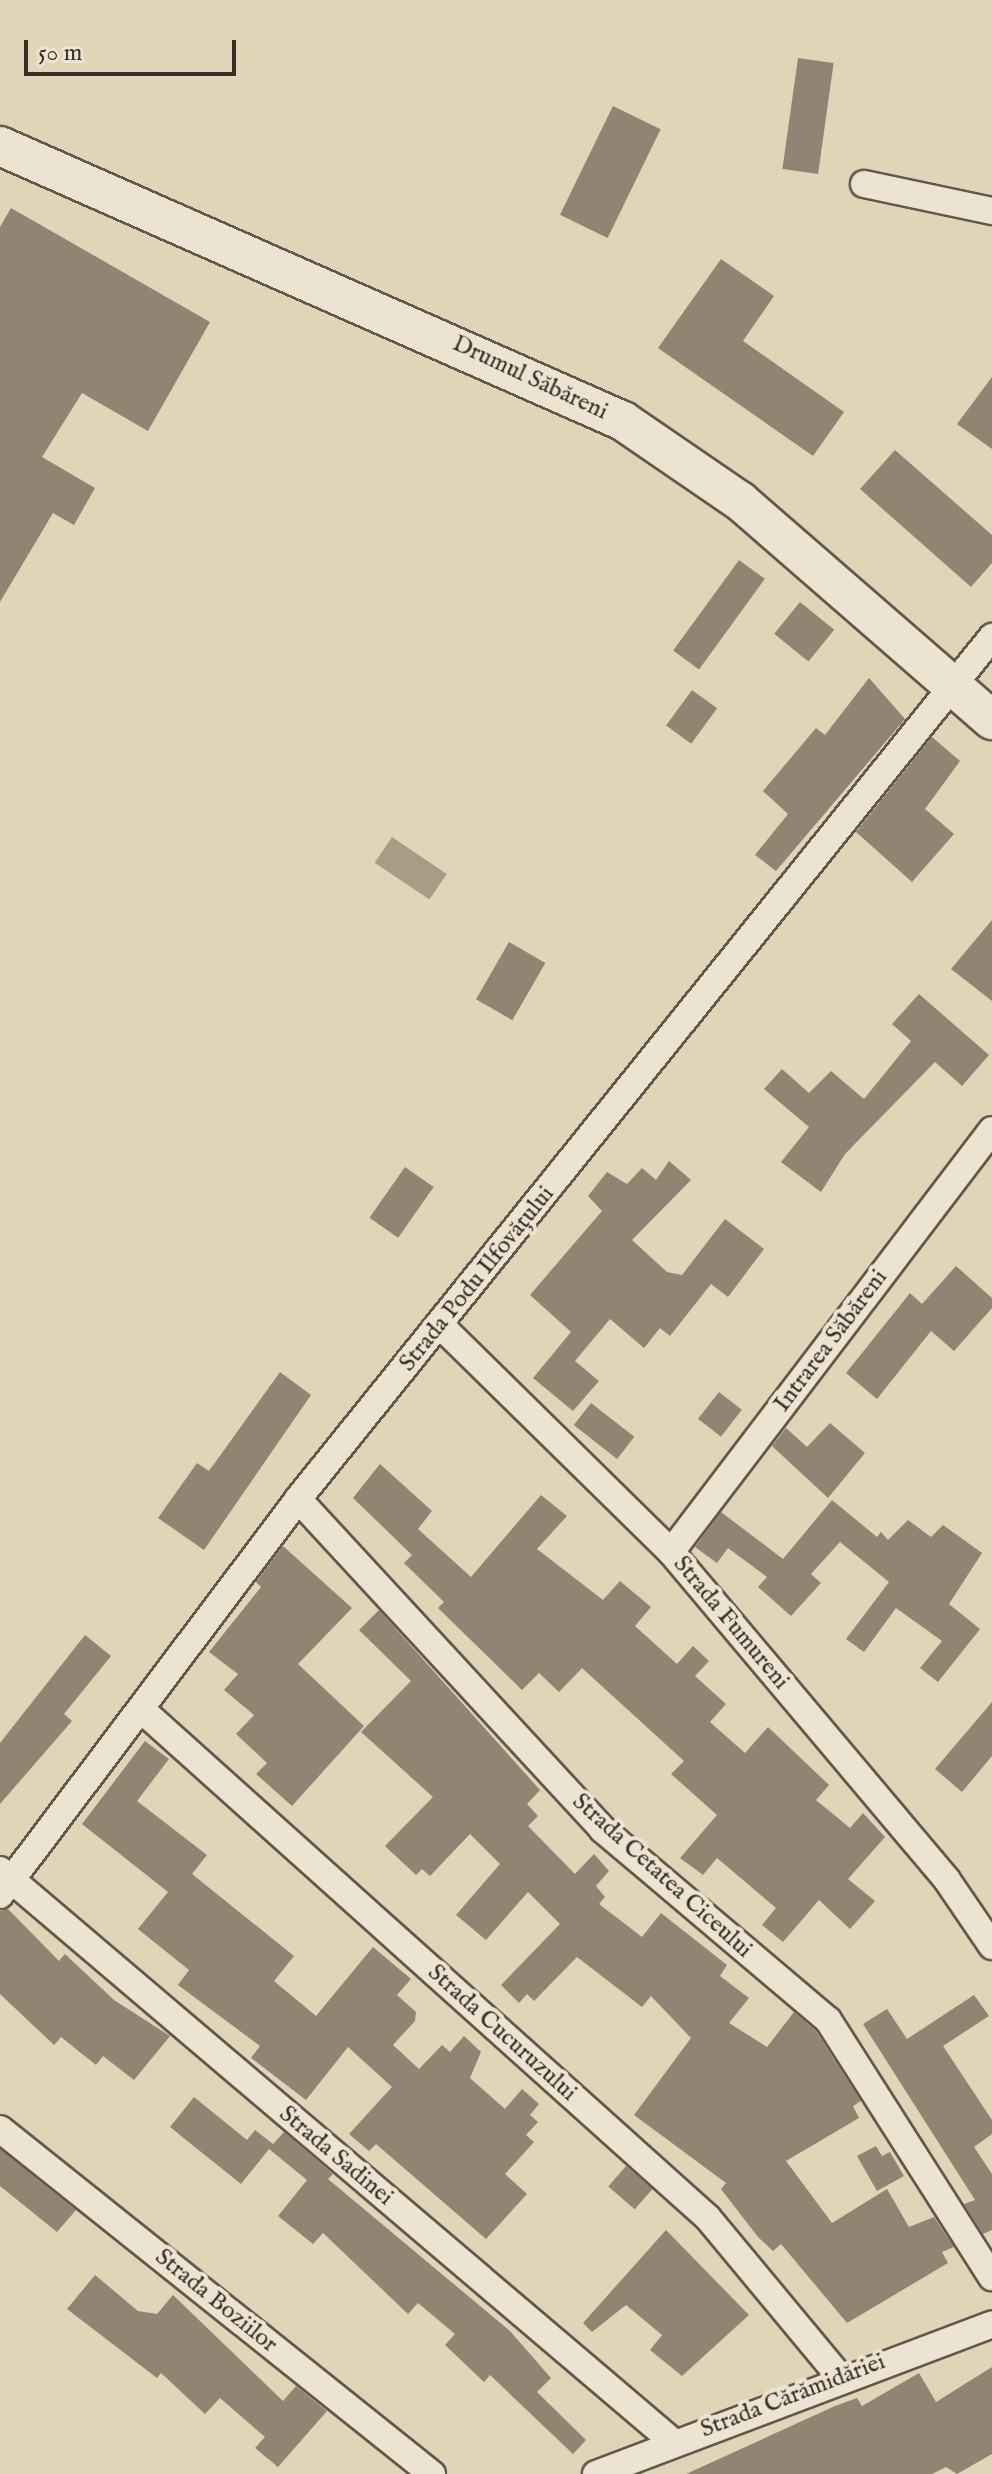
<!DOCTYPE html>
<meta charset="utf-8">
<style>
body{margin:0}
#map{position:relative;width:992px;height:2474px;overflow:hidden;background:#e1d5b8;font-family:"IM FELL English",serif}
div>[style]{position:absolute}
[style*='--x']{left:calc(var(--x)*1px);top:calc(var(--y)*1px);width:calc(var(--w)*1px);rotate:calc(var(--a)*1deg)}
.water>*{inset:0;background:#a99c87;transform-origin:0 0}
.building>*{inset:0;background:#918473;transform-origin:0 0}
.roads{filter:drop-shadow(2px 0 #64574c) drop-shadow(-2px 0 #64574c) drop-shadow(0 2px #64574c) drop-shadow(0 -2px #64574c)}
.street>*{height:26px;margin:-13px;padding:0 13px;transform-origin:13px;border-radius:13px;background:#ece4d1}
.secondary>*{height:38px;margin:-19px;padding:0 19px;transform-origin:19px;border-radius:19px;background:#ece4d1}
span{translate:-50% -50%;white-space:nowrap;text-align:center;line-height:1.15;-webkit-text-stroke:8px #ece4d1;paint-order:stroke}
.street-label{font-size:24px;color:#3b2d28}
.scale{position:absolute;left:24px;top:40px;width:212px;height:36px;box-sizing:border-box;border:4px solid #3b2d28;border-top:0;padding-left:10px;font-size:24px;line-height:28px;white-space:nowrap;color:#3b2d28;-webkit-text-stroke:6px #ece4d1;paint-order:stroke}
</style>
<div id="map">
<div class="water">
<div style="left:392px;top:837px;width:66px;height:31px;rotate:34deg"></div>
</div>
<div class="building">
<div style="left:798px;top:58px;width:36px;height:112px;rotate:8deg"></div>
<div style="left:613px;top:106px;width:53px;height:121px;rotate:26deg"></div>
<div style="clip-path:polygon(11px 208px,210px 322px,148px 431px,82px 393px,42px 457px,95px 488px,74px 525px,53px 513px,0 602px,0 227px)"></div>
<div style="clip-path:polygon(721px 259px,774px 296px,743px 341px,844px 412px,813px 456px,658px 348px)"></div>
<div style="clip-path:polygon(992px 377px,992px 449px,957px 424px)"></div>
<div style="clip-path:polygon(895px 450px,992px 535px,992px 563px,971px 587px,860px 489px)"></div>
<div style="left:739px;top:560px;width:32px;height:112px;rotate:36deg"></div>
<div style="left:800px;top:602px;width:44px;height:41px;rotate:39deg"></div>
<div style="clip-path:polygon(869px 678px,905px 719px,776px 871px,755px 855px,788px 814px,763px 791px,816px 728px,825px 735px)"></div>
<div style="left:692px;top:690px;width:31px;height:44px;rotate:36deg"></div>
<div style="clip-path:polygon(932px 737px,960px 761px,925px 809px,954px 834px,912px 882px,856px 832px)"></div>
<div style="clip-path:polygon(992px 920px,992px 1001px,951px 969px)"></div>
<div style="left:509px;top:942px;width:42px;height:66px;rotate:30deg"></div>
<div style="clip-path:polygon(919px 994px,989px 1055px,962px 1086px,935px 1062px,845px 1154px,821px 1192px,781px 1162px,809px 1127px,764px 1089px,782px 1069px,809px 1093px,831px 1071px,864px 1099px,911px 1041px,892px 1024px)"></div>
<div style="clip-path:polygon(669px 1161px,691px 1180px,632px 1240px,667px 1272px,682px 1275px,725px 1219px,764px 1249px,728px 1297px,711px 1284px,670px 1336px,660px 1328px,644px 1348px,610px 1319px,575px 1361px,599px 1381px,573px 1411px,533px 1378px,571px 1332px,530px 1295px,602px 1211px,588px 1196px,607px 1172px,627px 1184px,642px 1168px,656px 1180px)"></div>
<div style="left:405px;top:1167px;width:35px;height:62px;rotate:35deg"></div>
<div style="clip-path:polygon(956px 1266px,992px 1298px,992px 1308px,954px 1351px,931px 1331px,877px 1399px,846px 1373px,910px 1293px,922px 1304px)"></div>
<div style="clip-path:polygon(280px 1372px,311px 1395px,204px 1550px,158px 1518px,197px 1463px,209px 1471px)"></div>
<div style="left:719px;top:1392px;width:29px;height:34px;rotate:38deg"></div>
<div style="left:591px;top:1403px;width:55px;height:28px;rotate:38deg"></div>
<div style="clip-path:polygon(830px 1423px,865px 1453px,828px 1498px,772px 1446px,786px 1428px,807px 1447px)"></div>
<div style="clip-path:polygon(380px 1464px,432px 1511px,418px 1529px,471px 1577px,541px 1495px,567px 1516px,537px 1549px,603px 1600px,620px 1581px,651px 1607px,635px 1626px,677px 1664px,693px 1646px,709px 1661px,695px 1676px,726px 1704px,710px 1722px,745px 1753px,768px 1727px,829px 1785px,816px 1800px,850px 1828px,863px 1813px,885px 1837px,848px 1879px,875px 1901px,850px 1929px,819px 1900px,783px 1942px,762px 1925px,776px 1908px,717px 1858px,703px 1875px,680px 1858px,717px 1815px,671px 1774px,684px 1761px,582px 1668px,559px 1692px,539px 1673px,522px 1690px,438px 1608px,444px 1602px,404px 1563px,412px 1555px,353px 1498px)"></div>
<div style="clip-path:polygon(832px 1500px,877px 1537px,881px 1532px,888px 1540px,908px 1520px,931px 1537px,943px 1525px,982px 1553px,949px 1604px,980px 1629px,938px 1682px,920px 1668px,942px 1641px,896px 1608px,864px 1652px,846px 1639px,889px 1582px,840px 1542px,811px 1574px,821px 1583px,791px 1616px,758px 1587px,767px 1577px,728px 1548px,717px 1563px,695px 1547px,721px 1512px,783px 1559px)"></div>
<div style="clip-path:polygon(283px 1546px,352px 1608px,298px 1664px,364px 1726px,292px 1806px,256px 1774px,267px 1763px,236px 1734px,254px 1715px,224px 1690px,238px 1674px,209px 1652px,261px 1587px,256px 1582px)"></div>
<div style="clip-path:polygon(379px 1610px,540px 1790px,527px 1804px,538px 1816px,528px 1826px,575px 1874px,594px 1854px,609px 1871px,596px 1886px,605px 1897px,599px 1904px,642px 1937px,661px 1913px,727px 1965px,720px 1976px,749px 1998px,729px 2023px,767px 2047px,794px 2012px,816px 2031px,861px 2101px,853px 2106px,859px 2118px,786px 2161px,832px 2223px,887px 2189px,909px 2227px,934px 2217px,954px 2247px,942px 2252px,948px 2263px,847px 2323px,781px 2244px,773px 2251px,758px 2237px,721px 2189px,726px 2183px,634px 2115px,691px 2038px,651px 1996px,642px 2007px,577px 1957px,534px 2001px,527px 1994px,519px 2003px,501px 1985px,560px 1924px,528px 1892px,486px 1940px,456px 1915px,500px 1864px,470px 1834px,430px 1876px,422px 1869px,416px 1875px,385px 1846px,433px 1797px,361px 1732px,411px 1681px,359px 1630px)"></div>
<div style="clip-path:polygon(85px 1635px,111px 1656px,64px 1714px,72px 1721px,0 1804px,0 1743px)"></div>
<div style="clip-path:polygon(992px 1702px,992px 1756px,962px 1792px,935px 1769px)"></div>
<div style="clip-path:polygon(145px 1741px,169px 1759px,137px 1801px,207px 1855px,192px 1874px,294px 1956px,274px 1981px,316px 2016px,373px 1947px,411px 1979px,397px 1995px,416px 2012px,415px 2021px,393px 2045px,419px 2069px,442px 2045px,450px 2052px,464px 2036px,481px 2052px,470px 2078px,505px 2109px,522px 2089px,539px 2104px,530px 2115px,538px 2122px,526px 2135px,534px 2142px,505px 2174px,527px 2194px,486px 2239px,376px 2144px,369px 2151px,349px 2134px,392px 2087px,348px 2047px,306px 2100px,251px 2058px,260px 2046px,178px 1985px,189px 1970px,138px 1929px,168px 1892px,82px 1824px)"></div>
<div style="clip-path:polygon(8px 1909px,59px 1961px,65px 1954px,114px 2000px,170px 2036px,134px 2080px,103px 2056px,96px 2065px,61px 2037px,54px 2045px,0 1994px,0 1911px)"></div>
<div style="clip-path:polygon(974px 1995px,989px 2016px,943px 2046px,992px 2120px,992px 2134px,974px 2147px,992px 2174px,992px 2230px,983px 2234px,964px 2204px,975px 2200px,863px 2024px,887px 2009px,907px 2039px)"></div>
<div style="clip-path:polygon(194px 2097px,247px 2140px,255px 2130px,273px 2144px,284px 2132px,333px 2174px,328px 2179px,510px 2331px,551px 2378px,537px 2392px,586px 2440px,573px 2454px,490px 2375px,484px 2382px,445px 2345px,455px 2334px,418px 2303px,408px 2314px,323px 2233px,313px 2244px,278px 2216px,307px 2180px,269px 2149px,241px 2184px,170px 2127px)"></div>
<div style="clip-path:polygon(876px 2146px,882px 2156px,890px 2152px,904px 2176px,877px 2191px,857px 2156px)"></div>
<div style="clip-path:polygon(0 2149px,76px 2210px,57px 2232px,0 2186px)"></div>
<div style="left:626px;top:2166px;width:35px;height:27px;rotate:41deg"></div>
<div style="clip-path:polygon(666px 2230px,749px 2315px,682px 2376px,650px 2350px,662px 2335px,626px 2305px,592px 2332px,583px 2323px)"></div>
<div style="clip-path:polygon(95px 2275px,138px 2311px,157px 2314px,173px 2295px,283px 2401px,296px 2386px,327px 2411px,278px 2467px,255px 2448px,265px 2437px,220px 2398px,205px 2414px,161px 2373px,157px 2378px,67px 2309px)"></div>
<div style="clip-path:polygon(992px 2367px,992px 2454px,957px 2474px,946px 2467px,932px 2474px,686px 2474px,835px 2406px,857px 2398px,862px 2406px,919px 2373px,936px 2402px)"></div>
</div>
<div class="roads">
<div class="street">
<div style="--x:864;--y:184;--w:131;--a:11.9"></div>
<div style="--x:441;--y:1326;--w:322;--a:44.5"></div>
<div style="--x:671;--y:1552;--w:429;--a:49.9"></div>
<div style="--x:947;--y:1880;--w:80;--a:55.7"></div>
<div style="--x:298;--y:1499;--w:449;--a:47.3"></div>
<div style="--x:602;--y:1829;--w:296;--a:40.2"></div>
<div style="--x:828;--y:2020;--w:305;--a:57.5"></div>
<div style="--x:671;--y:1552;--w:530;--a:-52.74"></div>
<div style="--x:143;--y:1711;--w:759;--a:41.9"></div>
<div style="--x:708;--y:2218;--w:207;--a:50.3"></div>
<div style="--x:0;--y:1870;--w:882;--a:40.35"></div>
<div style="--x:0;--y:1895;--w:496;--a:-53"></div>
<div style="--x:298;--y:1499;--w:1107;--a:-51.16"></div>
<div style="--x:0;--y:2129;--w:553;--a:38.61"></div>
<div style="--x:596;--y:2474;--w:423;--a:-20.7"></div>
</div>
<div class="secondary">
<div style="--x:0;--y:146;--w:681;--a:23.82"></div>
<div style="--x:623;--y:421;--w:142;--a:34.4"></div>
<div style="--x:740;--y:501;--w:334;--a:41"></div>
</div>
</div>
<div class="street-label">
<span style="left:530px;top:378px;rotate:25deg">Drumul Săbăreni</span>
<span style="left:477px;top:1279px;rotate:-51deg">Strada Podu Ilfovățului</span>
<span style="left:831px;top:1341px;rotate:-53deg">Intrarea Săbăreni</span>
<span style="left:731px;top:1623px;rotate:50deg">Strada Fumureni</span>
<span style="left:662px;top:1876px;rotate:42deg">Strada Cetatea Ciceului</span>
<span style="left:502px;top:2033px;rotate:42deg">Strada Cucuruzului</span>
<span style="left:336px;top:2156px;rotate:40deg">Strada Sadinei</span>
<span style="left:216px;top:2301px;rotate:39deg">Strada Boziilor</span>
<span style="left:793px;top:2396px;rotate:-21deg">Strada Cărămidăriei</span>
</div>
<div class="scale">50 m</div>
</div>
